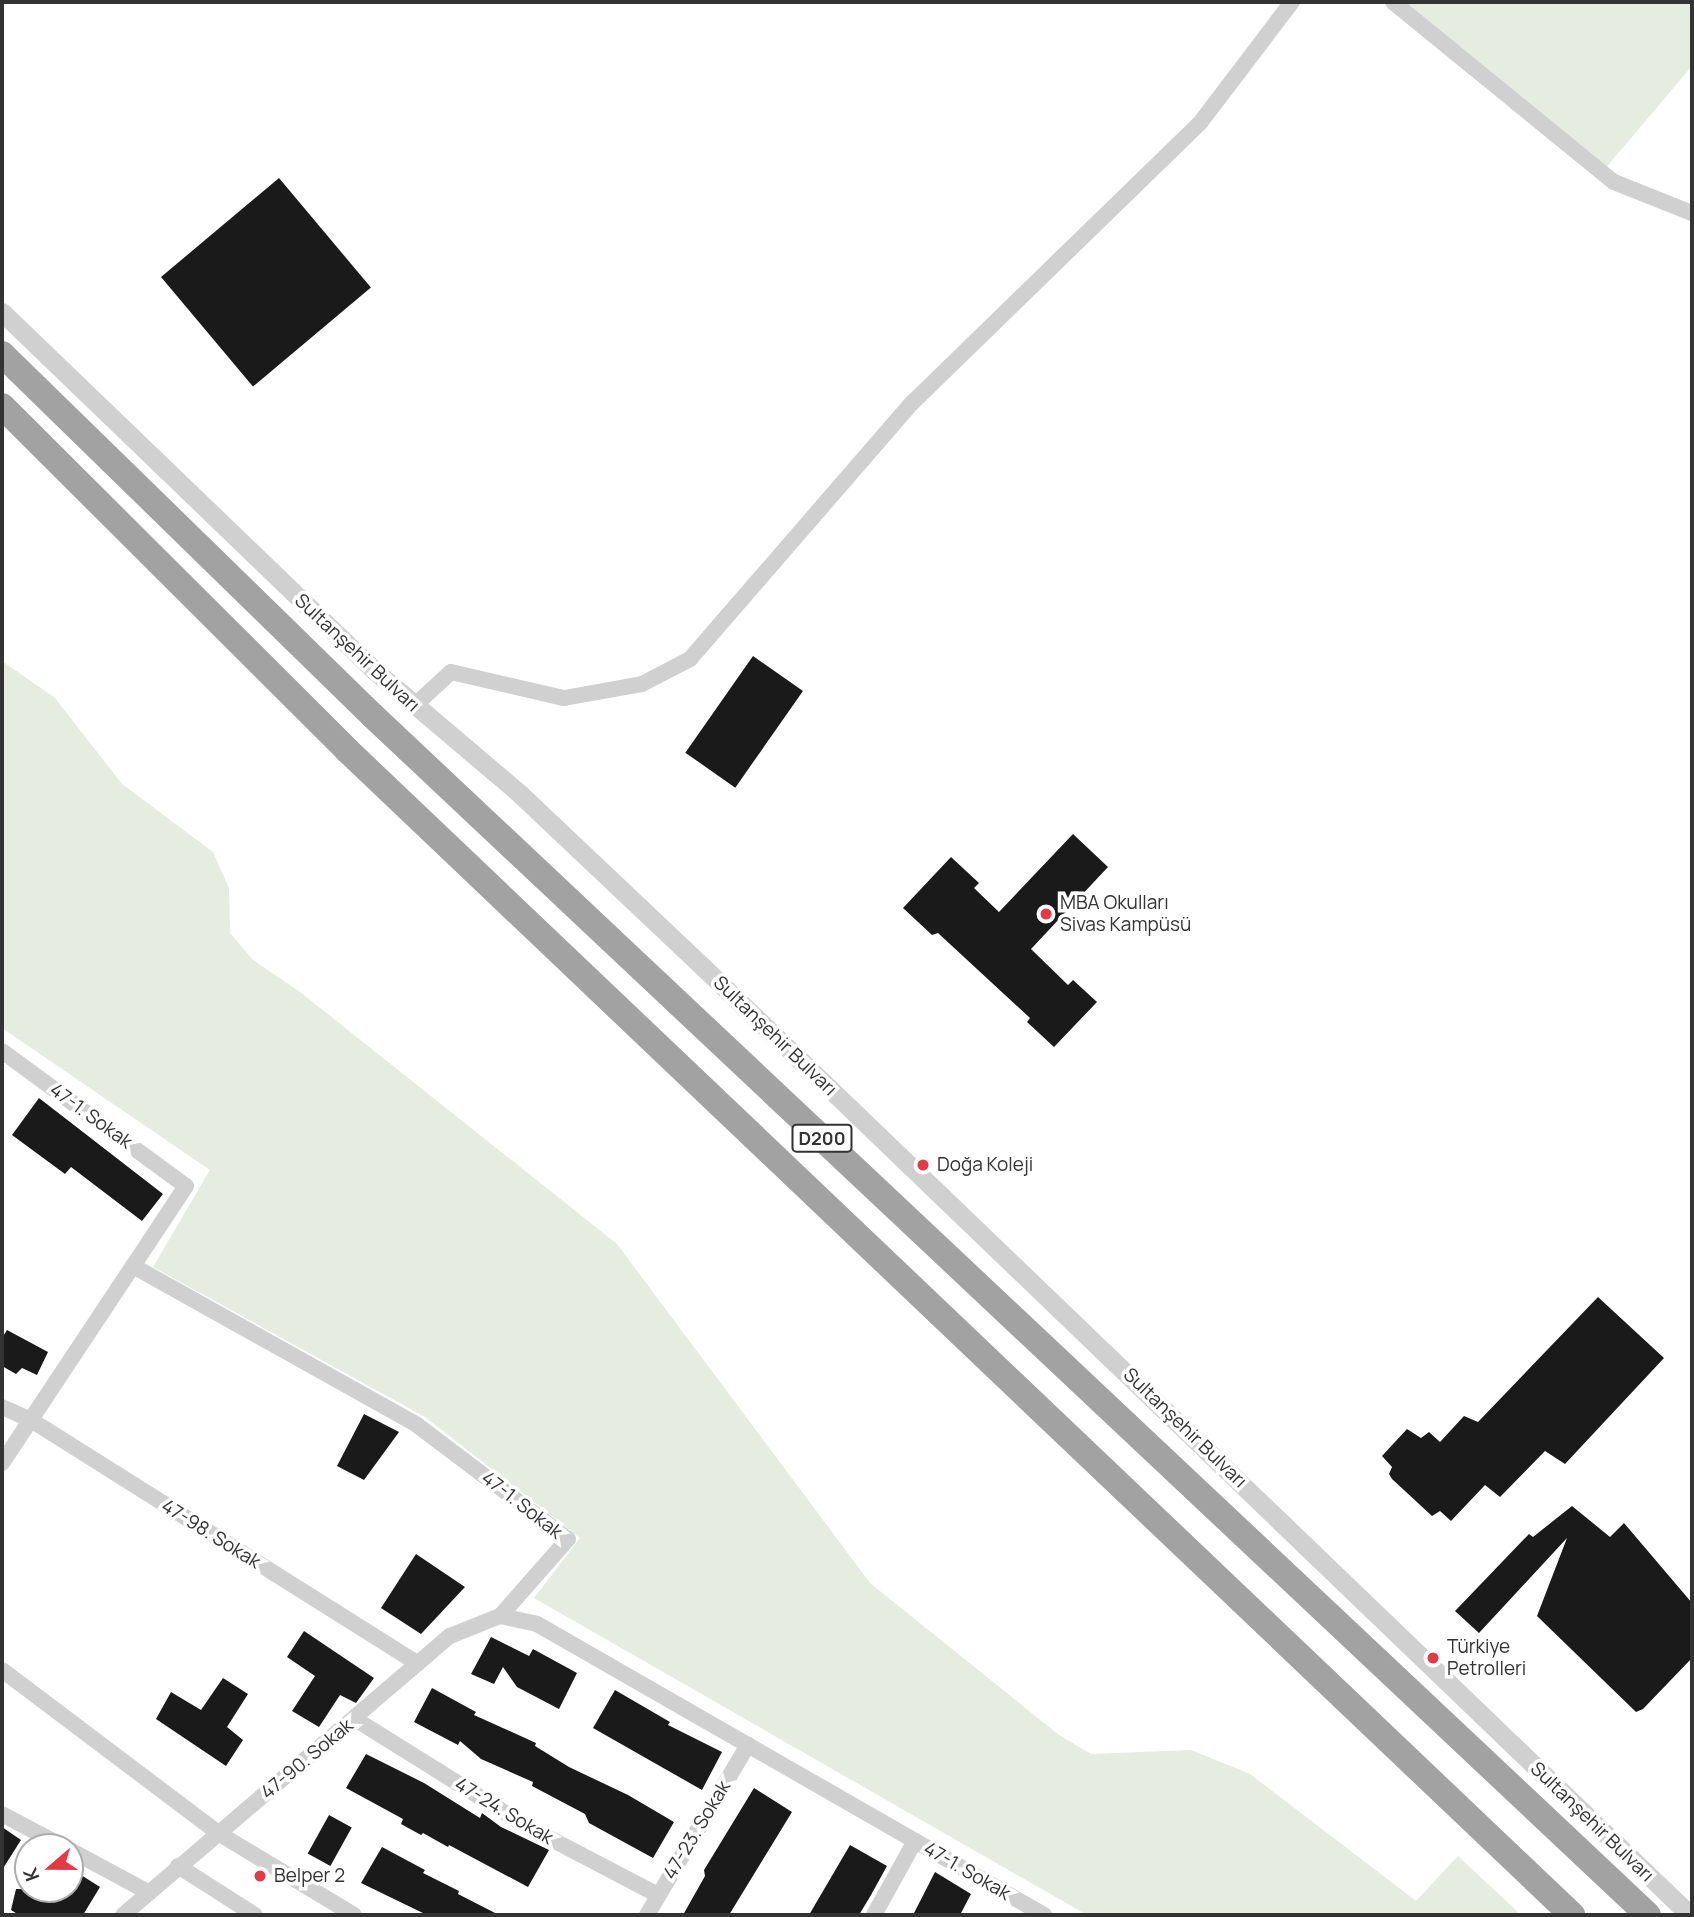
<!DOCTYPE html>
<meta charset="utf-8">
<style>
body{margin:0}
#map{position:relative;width:1694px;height:1917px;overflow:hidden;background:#fff;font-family:Manrope,sans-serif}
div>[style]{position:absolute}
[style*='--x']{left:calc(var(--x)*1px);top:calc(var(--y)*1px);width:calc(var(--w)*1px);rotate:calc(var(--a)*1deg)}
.green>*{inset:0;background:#e6ecdf}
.building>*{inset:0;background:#1a1a1a;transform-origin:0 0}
.minor>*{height:16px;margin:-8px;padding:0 8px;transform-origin:8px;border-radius:8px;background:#d0d0d0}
.tertiary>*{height:19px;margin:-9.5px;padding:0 9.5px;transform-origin:9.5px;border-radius:9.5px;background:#d0d0d0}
.trunk>*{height:26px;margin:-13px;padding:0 13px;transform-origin:13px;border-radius:13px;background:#a2a2a2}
.dots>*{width:19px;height:19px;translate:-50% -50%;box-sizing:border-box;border:4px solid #fff;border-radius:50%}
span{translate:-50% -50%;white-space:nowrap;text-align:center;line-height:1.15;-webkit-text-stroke:7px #fff;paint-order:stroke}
.shield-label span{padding:2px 5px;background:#fff;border:2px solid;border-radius:5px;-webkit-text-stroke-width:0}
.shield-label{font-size:18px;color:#333;font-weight:700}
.street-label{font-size:19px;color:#333}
.poi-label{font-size:19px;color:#333}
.left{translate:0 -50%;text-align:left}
.frame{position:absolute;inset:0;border:4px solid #333;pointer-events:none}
.north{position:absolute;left:14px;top:1833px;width:70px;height:70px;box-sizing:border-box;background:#fff;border:2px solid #adadad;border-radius:50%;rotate:250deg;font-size:19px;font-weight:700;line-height:28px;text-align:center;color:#333}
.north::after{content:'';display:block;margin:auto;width:24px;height:32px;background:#e63946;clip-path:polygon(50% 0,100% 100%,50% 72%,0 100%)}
</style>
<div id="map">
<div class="green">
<div style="clip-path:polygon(1406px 2px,1692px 2px,1692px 66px,1604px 170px)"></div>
<div style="clip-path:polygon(2px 661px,55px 698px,122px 784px,213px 852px,229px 888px,230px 933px,253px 960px,300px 992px,617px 1244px,870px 1583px,1059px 1735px,1091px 1754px,1191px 1750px,1250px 1774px,1416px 1901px,1458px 1856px,1521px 1915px,1087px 1915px,534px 1598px,580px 1538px,425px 1417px,153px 1267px,210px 1170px,2px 1028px)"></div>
</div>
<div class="building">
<div style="left:279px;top:178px;width:143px;height:154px;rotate:50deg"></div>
<div style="left:753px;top:656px;width:61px;height:118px;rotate:35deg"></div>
<div style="clip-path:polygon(1073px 834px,1108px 867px,1031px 949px,1068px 985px,1073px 980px,1097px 1002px,1054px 1047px,1027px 1022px,1030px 1018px,938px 933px,932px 935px,903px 908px,951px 857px,979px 883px,974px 888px,999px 912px)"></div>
<div style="clip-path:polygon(39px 1098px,163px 1194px,142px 1221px,71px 1167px,65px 1174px,12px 1135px)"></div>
<div style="clip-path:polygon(1598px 1297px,1664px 1358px,1565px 1464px,1545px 1451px,1500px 1497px,1485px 1485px,1451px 1521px,1440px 1511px,1432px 1516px,1392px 1479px,1389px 1474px,1392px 1467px,1382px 1456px,1407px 1429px,1421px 1438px,1429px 1432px,1440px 1442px,1464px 1416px,1478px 1422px)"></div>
<div style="clip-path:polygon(7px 1330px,48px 1352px,37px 1375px,22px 1368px,16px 1374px,2px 1366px,2px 1338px)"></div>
<div style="clip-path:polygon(364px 1414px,399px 1432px,364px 1480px,337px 1466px)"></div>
<div style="clip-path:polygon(1572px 1506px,1610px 1537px,1624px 1523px,1692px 1603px,1692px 1658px,1643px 1709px,1636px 1712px,1537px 1616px,1567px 1538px,1479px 1633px,1455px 1611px,1529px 1534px,1533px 1537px)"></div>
<div style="clip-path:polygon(416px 1554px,465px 1587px,421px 1634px,381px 1608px)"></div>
<div style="clip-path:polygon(304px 1631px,374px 1678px,356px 1703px,340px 1695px,319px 1727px,292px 1711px,315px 1676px,287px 1657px)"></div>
<div style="clip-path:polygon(491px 1637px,529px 1656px,533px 1649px,577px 1673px,559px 1709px,517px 1687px,503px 1667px,494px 1684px,471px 1674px)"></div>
<div style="clip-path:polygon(223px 1678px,248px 1694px,227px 1727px,243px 1740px,226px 1766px,156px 1719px,171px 1692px,201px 1710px)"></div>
<div style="clip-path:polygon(432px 1688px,476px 1712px,474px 1715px,536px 1743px,535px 1746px,569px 1767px,628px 1795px,674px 1822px,653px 1858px,589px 1823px,585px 1814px,532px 1786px,533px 1782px,481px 1759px,460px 1741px,458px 1745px,414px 1722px)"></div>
<div style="clip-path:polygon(615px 1690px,670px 1722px,668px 1725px,722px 1752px,702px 1790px,593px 1728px)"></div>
<div style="clip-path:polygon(366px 1754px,424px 1783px,480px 1818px,482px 1813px,501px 1827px,549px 1850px,528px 1887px,449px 1845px,448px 1847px,423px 1833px,421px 1835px,401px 1824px,403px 1819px,346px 1788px)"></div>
<div style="clip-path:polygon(754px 1788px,792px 1812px,729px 1915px,683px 1915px,705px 1876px,704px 1870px)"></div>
<div style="left:329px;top:1815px;width:26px;height:44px;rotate:29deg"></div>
<div style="clip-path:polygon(2px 1827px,21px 1840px,2px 1870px)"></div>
<div style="clip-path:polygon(850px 1845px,887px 1866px,871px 1895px,859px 1915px,809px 1915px)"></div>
<div style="clip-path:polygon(382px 1847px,425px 1870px,423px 1873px,459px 1891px,458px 1894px,499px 1915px,427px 1915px,361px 1883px)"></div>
<div style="clip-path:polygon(70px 1868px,100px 1887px,83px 1915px,19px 1915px,11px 1910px,16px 1889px,70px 1889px)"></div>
<div style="clip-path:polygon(935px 1872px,971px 1894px,960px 1915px,913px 1915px)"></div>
</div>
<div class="minor">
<div style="--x:1393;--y:2;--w:285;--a:39.2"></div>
<div style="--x:1614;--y:182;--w:84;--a:21.7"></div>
<div style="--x:414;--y:706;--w:50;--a:-42.6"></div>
<div style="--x:451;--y:672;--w:116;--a:13"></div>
<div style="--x:564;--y:698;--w:79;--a:-10.2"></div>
<div style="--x:642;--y:684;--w:54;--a:-27.5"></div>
<div style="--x:690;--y:659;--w:340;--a:-49.1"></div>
<div style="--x:913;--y:402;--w:400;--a:-44.2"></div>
<div style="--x:1200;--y:123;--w:152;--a:-52.8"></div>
<div style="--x:2;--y:1051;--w:228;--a:36.3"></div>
<div style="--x:186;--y:1186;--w:96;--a:123.5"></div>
<div style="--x:133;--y:1266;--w:325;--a:29.2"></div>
<div style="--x:417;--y:1425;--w:189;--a:37.1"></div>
<div style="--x:568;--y:1539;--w:103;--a:131.4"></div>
<div style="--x:500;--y:1616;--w:38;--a:12"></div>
<div style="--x:537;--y:1624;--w:585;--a:29.85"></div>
<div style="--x:2;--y:1407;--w:32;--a:24"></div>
<div style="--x:31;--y:1420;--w:457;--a:32.2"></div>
<div style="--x:2;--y:1463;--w:237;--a:-56.4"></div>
<div style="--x:2;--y:1670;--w:271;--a:37"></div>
<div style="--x:218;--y:1833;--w:159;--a:31.1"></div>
<div style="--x:355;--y:1719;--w:204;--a:32"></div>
<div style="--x:528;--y:1827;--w:147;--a:27.6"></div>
<div style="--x:2;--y:1814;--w:70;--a:28"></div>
<div style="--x:70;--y:1850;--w:89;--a:28.3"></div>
<div style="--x:178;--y:1866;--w:91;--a:32.5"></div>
<div style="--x:123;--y:1915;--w:430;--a:-40.5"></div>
<div style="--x:450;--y:1636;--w:54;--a:-21.8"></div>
<div style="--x:647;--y:1915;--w:198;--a:-59.3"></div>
<div style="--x:874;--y:1915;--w:85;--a:-61"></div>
</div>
<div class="tertiary">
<div style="--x:2;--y:312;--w:516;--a:43.9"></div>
<div style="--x:374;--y:670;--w:192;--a:40.3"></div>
<div style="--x:520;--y:794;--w:252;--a:43.4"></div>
<div style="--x:703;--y:967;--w:1369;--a:43.85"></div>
</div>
<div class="trunk">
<div style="--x:2;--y:354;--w:518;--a:44.3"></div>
<div style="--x:373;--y:716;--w:1750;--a:43.24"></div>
<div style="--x:2;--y:406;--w:487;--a:44.9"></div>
<div style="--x:347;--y:750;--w:1691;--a:43.56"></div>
</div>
<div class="dots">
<div style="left:1046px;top:914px;background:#e63946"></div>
<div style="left:923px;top:1165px;background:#e63946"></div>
<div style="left:1433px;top:1658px;background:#e63946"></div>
<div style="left:260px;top:1876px;background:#e63946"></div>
</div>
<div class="shield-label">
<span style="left:822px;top:1138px">D200</span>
</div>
<div class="street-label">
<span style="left:357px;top:653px;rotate:43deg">Sultanşehir Bulvarı</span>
<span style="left:775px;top:1036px;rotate:44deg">Sultanşehir Bulvarı</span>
<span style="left:91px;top:1116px;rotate:36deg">47-1. Sokak</span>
<span style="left:1185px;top:1428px;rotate:44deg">Sultanşehir Bulvarı</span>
<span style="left:522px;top:1505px;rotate:38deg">47-1. Sokak</span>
<span style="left:211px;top:1534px;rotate:32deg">47-98. Sokak</span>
<span style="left:307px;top:1759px;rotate:-40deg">47-90. Sokak</span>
<span style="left:504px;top:1811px;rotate:31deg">47-24. Sokak</span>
<span style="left:1592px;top:1822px;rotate:44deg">Sultanşehir Bulvarı</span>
<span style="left:697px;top:1830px;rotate:-59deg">47-23. Sokak</span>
<span style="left:967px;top:1871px;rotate:30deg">47-1. Sokak</span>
</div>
<div class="poi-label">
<span class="left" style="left:1060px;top:914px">MBA Okulları<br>Sivas Kampüsü</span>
<span class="left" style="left:937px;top:1165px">Doğa Koleji</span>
<span class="left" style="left:1447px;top:1658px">Türkiye<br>Petrolleri</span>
<span class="left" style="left:274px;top:1876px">Belper 2</span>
</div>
<div class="frame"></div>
<div class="north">K</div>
</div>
